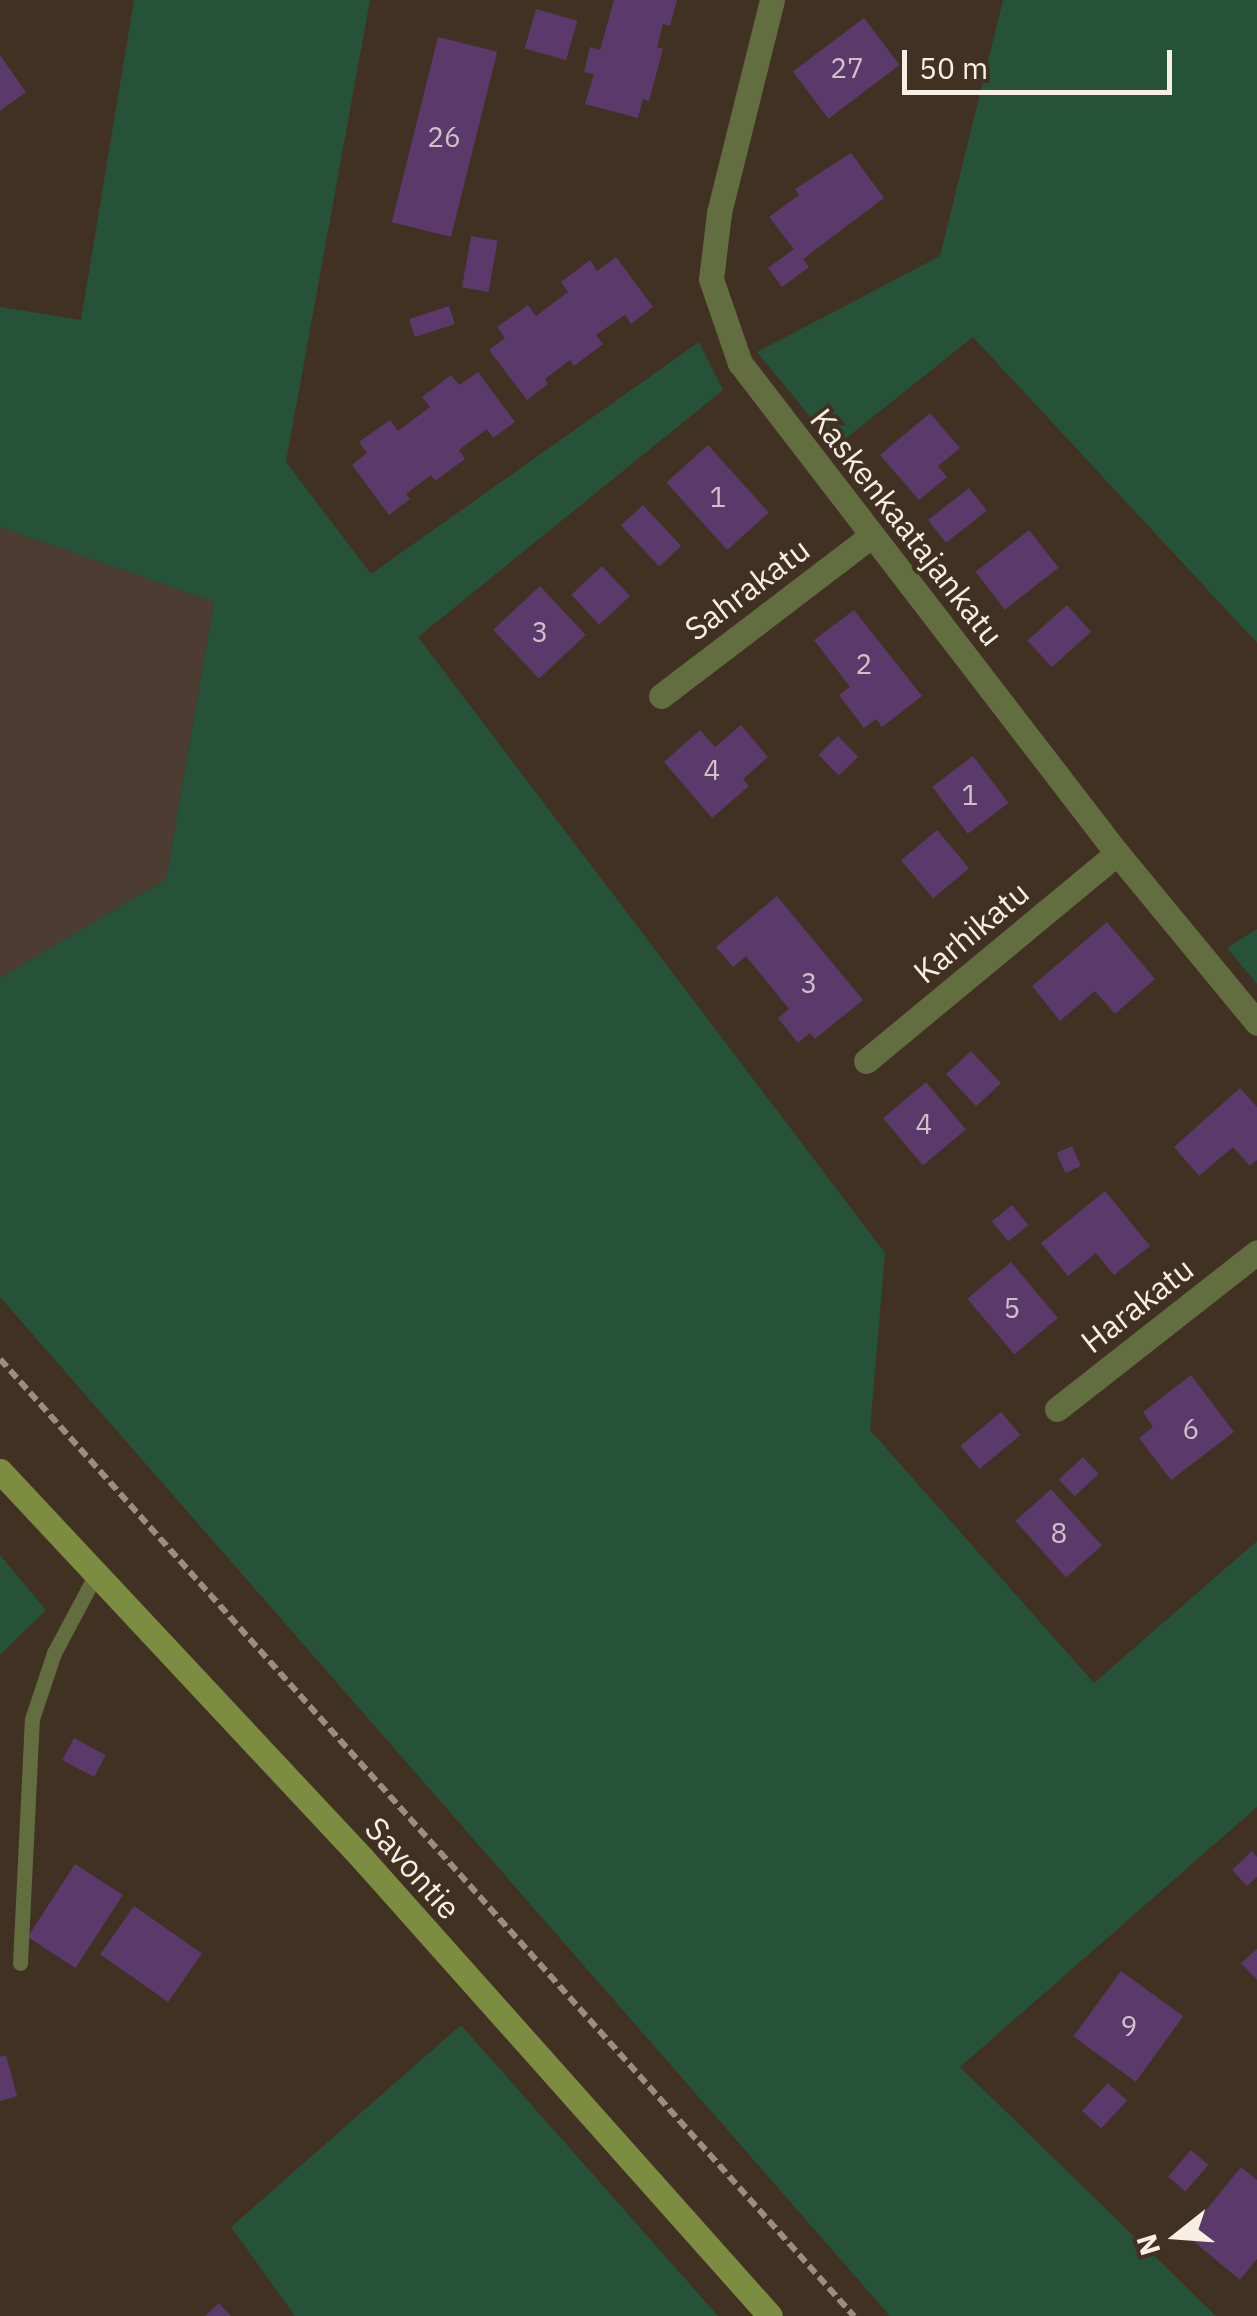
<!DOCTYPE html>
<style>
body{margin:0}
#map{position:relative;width:1257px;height:2316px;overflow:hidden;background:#413122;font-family:"IBM Plex Sans",sans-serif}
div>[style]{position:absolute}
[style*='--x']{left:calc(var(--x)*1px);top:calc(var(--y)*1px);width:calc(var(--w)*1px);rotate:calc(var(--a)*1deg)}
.industrial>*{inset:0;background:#4c3c31}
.green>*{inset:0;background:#26523a}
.building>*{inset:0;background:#5b396a;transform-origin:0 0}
.path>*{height:6px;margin-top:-3px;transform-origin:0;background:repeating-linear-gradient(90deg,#9b8e81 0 10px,transparent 0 15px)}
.service>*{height:15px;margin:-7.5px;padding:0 7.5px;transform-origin:7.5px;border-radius:7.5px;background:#626d40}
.minor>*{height:25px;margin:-12.5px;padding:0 12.5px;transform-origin:12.5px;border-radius:12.5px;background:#626d40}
.secondary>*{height:25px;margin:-12.5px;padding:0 12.5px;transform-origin:12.5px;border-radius:12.5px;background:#7c8c41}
span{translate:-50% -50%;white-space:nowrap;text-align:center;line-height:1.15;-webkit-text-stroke:8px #413122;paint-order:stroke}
.number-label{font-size:28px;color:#d1c1c6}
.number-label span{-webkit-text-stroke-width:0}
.street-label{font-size:32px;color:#f8eee4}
.north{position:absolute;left:1127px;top:2186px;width:100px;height:100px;-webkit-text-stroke:8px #413122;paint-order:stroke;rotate:253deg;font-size:28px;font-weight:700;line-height:40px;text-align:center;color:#f8eee4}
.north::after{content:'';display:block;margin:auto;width:35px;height:45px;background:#f8eee4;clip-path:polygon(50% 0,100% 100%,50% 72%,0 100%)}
.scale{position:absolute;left:902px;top:50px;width:270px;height:45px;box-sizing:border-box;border:5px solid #f8eee4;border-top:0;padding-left:12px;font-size:30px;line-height:35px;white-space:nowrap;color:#f8eee4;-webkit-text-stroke:8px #413122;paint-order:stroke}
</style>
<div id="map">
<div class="industrial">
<div style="clip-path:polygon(0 527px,214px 602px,166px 879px,0 978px)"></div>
</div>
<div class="green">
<div style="clip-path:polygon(134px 0,370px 0,286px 462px,371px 574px,699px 342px,723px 390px,418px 637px,885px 1253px,870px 1430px,1094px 1683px,1257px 1541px,1257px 1807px,960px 2067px,1216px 2316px,890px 2316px,0 1297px,0 978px,166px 879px,214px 602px,0 527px,0 307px,81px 320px)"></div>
<div style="clip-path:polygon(1003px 0,1257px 0,1257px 643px,973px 337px,835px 447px,757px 352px,940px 256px)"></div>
<div style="clip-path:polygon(1257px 929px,1257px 984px,1227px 948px)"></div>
<div style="clip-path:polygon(0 1555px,46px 1610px,0 1655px)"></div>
<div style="clip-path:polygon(461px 2025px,718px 2316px,295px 2316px,231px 2227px)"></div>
</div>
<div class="building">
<div style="clip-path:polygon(614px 0,677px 0,670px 26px,663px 24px,657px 47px,663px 49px,649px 101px,643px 99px,638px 118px,585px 104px,594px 74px,584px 72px,590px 47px,600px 50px)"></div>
<div style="left:536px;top:9px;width:43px;height:41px;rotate:16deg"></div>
<div style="left:864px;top:18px;width:59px;height:89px;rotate:53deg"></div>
<div style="left:438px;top:37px;width:61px;height:191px;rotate:14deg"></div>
<div style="clip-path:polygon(0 55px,26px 92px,0 111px)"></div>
<div style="clip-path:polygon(851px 153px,884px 198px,803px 259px,809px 267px,782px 287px,768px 268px,794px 249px,769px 217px,799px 195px,795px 189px)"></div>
<div style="left:471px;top:236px;width:27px;height:52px;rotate:10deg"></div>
<div style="clip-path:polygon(616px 257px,653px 307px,631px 324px,625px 315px,596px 335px,603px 344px,574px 366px,570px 360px,545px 379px,548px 384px,527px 400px,489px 350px,505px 338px,497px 327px,528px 305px,536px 316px,568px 292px,561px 282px,590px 260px,597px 271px)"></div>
<div style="left:449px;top:306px;width:19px;height:42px;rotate:72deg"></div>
<div style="clip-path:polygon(478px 372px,515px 422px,493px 438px,487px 429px,459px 450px,465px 459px,435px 481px,431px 475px,406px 494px,410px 499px,389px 515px,352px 465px,367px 453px,359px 442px,390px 420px,398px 431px,430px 407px,422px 397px,451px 375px,459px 385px)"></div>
<div style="clip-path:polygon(930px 413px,960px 448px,938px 466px,947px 477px,919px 500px,880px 455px)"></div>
<div style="left:708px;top:445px;width:91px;height:56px;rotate:48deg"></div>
<div style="left:969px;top:488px;width:29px;height:52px;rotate:52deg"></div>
<div style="left:643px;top:505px;width:56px;height:30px;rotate:47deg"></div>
<div style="left:1029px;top:530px;width:48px;height:68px;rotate:52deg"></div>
<div style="left:602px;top:566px;width:41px;height:42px;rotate:47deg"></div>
<div style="left:540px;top:586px;width:67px;height:64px;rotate:47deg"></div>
<div style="left:1067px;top:605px;width:36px;height:53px;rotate:48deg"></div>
<div style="clip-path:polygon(854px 610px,922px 696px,882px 727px,876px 719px,864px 728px,839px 695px,850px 687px,814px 640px)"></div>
<div style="clip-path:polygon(741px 725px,768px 757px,743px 779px,749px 786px,712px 818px,664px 762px,700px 730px,715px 747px)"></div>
<div style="left:838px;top:736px;width:29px;height:27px;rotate:46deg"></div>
<div style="left:973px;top:756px;width:59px;height:51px;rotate:53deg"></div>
<div style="left:937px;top:830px;width:50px;height:47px;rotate:50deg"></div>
<div style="clip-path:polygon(777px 896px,863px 1000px,815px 1039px,810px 1033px,798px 1043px,778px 1018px,789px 1009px,746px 956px,733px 967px,716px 947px)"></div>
<div style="clip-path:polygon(1107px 922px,1155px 979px,1115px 1014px,1095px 991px,1060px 1021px,1032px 986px)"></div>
<div style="left:971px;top:1051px;width:44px;height:34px;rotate:47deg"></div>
<div style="left:926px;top:1082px;width:62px;height:56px;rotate:50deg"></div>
<div style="clip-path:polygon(1240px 1088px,1257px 1107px,1257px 1160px,1250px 1166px,1233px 1147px,1199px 1176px,1174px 1147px)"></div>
<div style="left:1072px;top:1146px;width:22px;height:17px;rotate:66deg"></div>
<div style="clip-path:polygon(1105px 1191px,1150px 1246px,1114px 1275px,1096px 1253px,1068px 1276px,1041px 1243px)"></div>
<div style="left:1012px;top:1205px;width:26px;height:26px;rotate:51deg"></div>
<div style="left:1011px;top:1262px;width:73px;height:57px;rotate:50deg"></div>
<div style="clip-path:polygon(1191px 1375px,1234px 1432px,1171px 1480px,1139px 1438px,1153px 1427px,1143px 1412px)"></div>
<div style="left:1001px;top:1412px;width:30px;height:53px;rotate:50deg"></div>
<div style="left:1083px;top:1457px;width:23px;height:33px;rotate:47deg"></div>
<div style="left:1051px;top:1489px;width:76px;height:48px;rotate:48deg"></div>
<div style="left:74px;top:1738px;width:36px;height:25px;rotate:28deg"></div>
<div style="clip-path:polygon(1252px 1851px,1257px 1857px,1257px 1877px,1247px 1886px,1232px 1870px)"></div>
<div style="left:75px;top:1864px;width:57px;height:87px;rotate:33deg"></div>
<div style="left:134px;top:1906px;width:83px;height:59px;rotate:35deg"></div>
<div style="clip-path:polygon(1257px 1949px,1257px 1980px,1241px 1963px)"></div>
<div style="left:1121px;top:1971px;width:77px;height:81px;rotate:36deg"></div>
<div style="clip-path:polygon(6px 2055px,17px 2096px,0 2101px,0 2057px)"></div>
<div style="left:1108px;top:2083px;width:26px;height:38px;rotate:43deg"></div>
<div style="left:1191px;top:2150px;width:23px;height:35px;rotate:41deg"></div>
<div style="clip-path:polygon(1241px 2167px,1257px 2180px,1257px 2259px,1240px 2280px,1186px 2235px)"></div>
<div style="clip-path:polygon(219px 2303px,231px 2316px,205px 2316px)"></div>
</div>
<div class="path">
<div style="--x:0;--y:1359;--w:1283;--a:48.26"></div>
</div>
<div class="service">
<div style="--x:20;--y:1963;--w:244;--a:-87.2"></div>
<div style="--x:32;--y:1719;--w:70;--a:-71.6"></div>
<div style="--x:54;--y:1653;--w:87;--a:-62"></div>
</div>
<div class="minor">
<div style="--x:772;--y:0;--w:219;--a:104"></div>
<div style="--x:719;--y:213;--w:66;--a:96.9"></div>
<div style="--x:711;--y:279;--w:89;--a:71"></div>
<div style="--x:740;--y:363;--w:618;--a:52.43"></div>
<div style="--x:1117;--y:853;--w:220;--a:50.5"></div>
<div style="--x:661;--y:696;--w:265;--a:-37.3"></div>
<div style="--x:866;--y:1061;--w:326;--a:-39.6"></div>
<div style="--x:1057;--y:1409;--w:254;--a:-38.1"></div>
</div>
<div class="secondary">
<div style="--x:0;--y:1471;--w:530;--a:46.91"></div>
<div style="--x:362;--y:1858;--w:613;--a:48.3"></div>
</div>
<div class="number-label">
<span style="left:847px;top:68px">27</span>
<span style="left:444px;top:137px">26</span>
<span style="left:718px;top:497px">1</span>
<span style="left:540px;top:632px">3</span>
<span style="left:864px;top:664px">2</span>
<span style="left:712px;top:770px">4</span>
<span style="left:970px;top:795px">1</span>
<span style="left:809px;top:983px">3</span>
<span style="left:924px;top:1124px">4</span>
<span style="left:1012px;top:1308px">5</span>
<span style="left:1191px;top:1429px">6</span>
<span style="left:1059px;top:1533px">8</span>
<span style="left:1129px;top:2026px">9</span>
</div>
<div class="street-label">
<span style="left:907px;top:527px;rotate:52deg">Kaskenkaatajankatu</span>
<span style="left:747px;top:589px;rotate:-37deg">Sahrakatu</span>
<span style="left:971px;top:932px;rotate:-40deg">Karhikatu</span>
<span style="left:1137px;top:1305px;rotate:-38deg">Harakatu</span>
<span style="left:413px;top:1868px;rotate:48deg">Savontie</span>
</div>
<div class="north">N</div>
<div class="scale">50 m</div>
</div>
